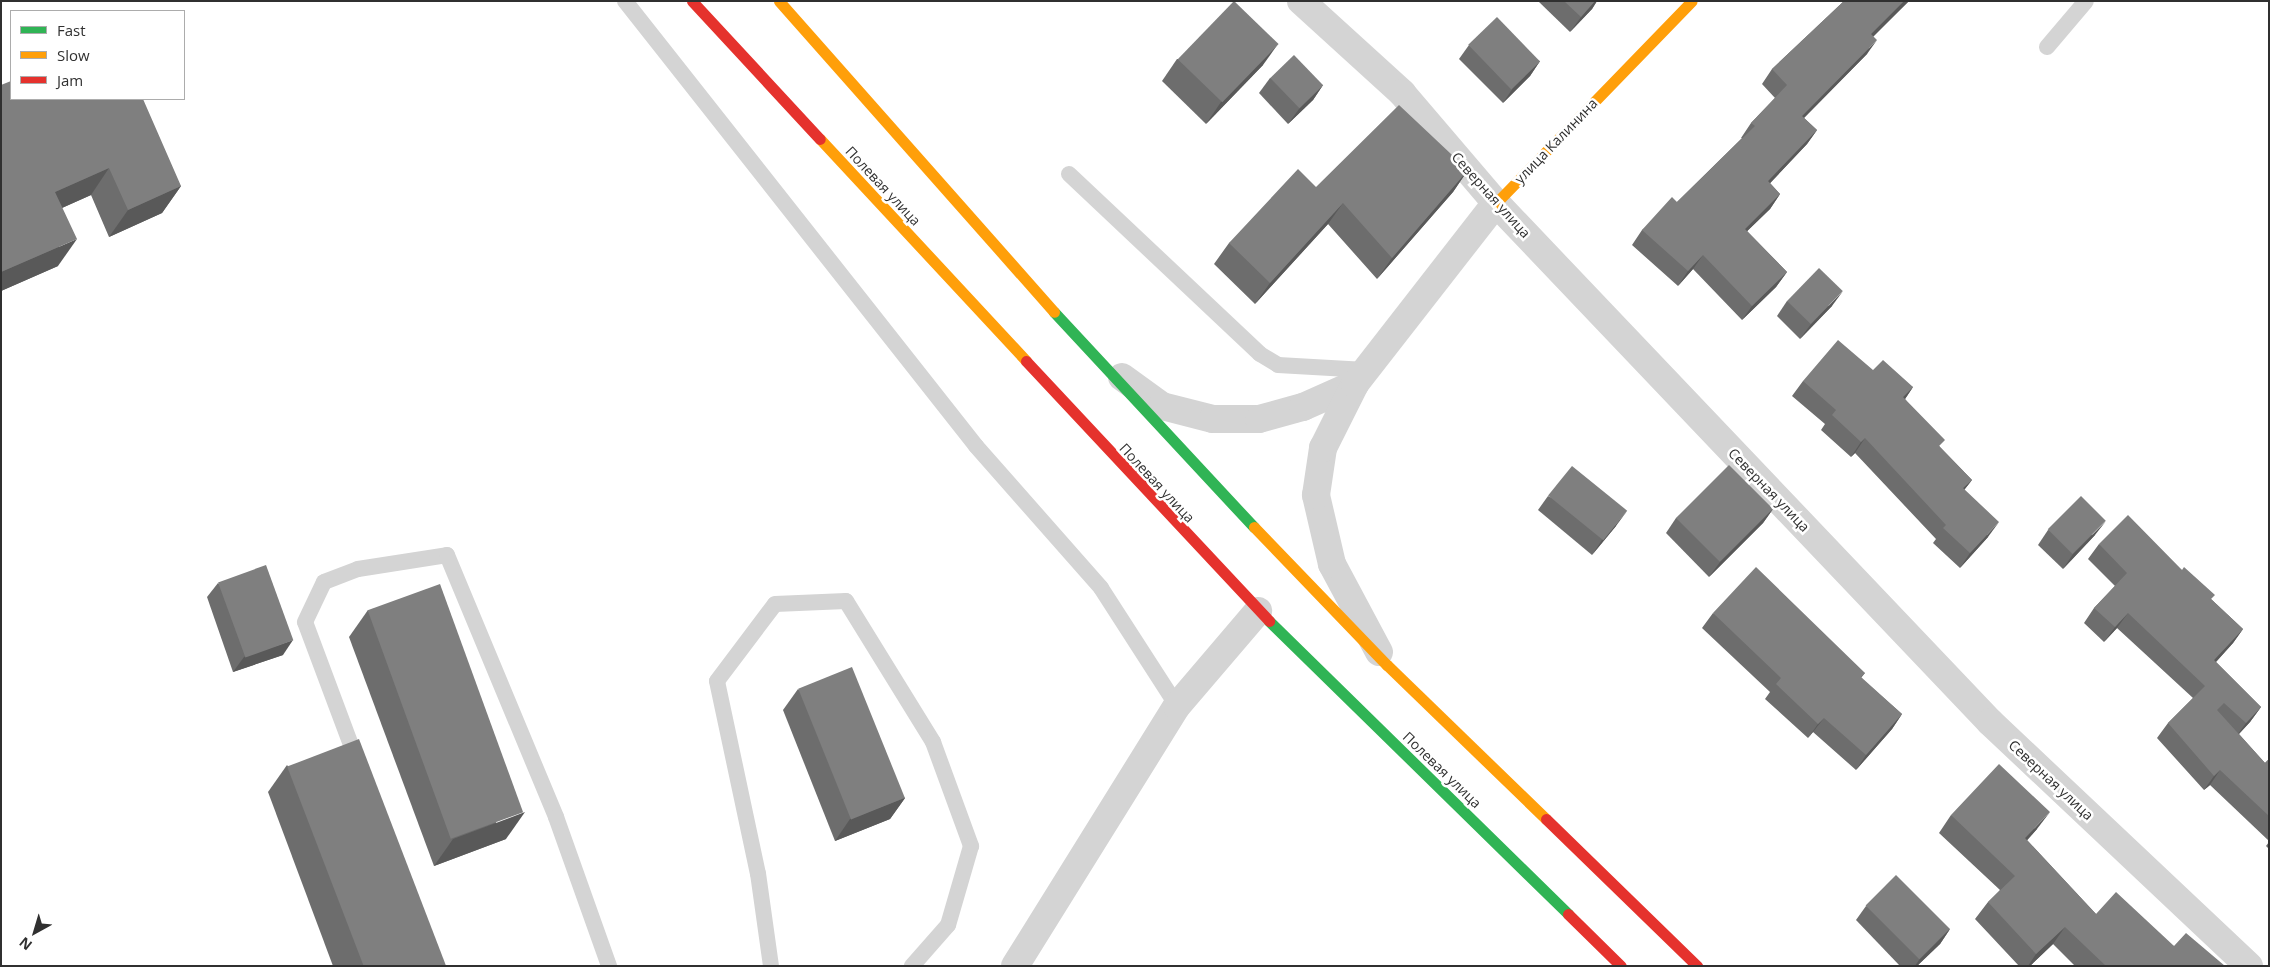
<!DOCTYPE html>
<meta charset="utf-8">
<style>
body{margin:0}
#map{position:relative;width:2270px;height:967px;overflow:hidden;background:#fff;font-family:"Open Sans",sans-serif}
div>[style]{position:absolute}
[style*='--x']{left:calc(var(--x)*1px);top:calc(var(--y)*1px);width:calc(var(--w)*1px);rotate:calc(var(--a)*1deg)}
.lane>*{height:16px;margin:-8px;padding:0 8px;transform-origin:8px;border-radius:8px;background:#d4d4d4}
.street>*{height:28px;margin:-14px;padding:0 14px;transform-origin:14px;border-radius:14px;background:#d4d4d4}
.fast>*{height:11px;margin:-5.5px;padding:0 5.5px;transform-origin:5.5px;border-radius:5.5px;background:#30b455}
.slow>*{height:11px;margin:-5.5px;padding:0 5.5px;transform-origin:5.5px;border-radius:5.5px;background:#ff9f0a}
.jam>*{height:11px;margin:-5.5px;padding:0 5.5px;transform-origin:5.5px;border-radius:5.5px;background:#e5322d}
.wall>*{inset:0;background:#6d6d6d}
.shaded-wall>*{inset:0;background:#595959}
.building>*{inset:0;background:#7f7f7f;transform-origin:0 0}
span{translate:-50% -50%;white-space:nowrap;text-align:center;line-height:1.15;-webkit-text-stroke:5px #fff;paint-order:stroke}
.street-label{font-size:14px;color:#303030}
.frame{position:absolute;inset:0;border:2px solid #303030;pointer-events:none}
.legend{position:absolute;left:10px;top:10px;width:175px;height:90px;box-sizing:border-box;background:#fff;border:1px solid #acacac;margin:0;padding:6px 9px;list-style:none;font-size:15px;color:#303030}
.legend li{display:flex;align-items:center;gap:10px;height:25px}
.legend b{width:25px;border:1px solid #acacac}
.north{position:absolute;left:10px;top:907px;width:50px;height:50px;-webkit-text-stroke:4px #fff;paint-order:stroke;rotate:219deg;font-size:14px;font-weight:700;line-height:20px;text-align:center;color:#303030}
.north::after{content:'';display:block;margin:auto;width:18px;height:22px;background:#303030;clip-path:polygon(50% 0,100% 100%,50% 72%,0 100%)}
</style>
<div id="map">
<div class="lane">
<div style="--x:625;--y:1;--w:567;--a:51.73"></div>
<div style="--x:976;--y:446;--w:189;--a:48.6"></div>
<div style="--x:1101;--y:588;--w:140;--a:57.2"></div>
<div style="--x:2047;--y:47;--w:60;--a:-49.7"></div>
<div style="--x:1069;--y:174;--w:262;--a:43.3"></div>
<div style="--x:1260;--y:354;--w:21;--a:31"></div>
<div style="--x:1278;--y:365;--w:88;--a:3.3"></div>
<div style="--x:357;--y:761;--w:148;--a:-110.5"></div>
<div style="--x:305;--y:622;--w:44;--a:-64.6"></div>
<div style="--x:324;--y:582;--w:36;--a:-21"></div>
<div style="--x:358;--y:569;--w:90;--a:-8.9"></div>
<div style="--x:447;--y:555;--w:284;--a:67.4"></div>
<div style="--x:556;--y:817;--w:158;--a:70.4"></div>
<div style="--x:771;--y:966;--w:93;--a:-98"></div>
<div style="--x:758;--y:874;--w:197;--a:-102"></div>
<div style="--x:717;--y:681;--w:96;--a:-53"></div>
<div style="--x:775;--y:604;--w:71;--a:-2.4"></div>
<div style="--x:846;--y:601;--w:166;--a:58.3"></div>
<div style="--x:933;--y:742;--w:111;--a:69.9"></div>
<div style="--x:971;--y:846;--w:82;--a:106.2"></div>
<div style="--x:948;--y:925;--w:55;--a:131.3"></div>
</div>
<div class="street">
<div style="--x:1301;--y:1;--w:137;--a:42.3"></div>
<div style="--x:1402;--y:93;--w:145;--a:49.5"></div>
<div style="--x:1496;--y:203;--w:717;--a:46.41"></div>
<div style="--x:1990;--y:722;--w:356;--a:43.3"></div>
<div style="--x:1122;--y:377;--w:49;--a:35.9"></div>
<div style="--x:1162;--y:406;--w:53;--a:14.3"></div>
<div style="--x:1213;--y:419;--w:46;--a:0"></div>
<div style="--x:1259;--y:419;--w:46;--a:-15.3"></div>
<div style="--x:1303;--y:407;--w:57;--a:-23.9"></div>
<div style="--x:1379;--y:652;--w:100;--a:-118.1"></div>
<div style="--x:1332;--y:564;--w:71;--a:-103.1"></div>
<div style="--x:1316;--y:495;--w:48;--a:-81.5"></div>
<div style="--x:1323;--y:448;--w:72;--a:-63.4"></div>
<div style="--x:1355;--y:384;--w:229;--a:-52.1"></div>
<div style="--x:1015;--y:966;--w:306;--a:-58.1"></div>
<div style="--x:1177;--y:706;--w:125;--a:-49.5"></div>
</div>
<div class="fast">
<div style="--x:1054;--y:312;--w:294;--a:47.1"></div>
<div style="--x:1269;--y:621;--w:419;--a:44.4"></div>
</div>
<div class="slow">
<div style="--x:779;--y:1;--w:415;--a:48.5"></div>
<div style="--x:820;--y:139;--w:303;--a:47.1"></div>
<div style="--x:1496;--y:203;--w:281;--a:-45.9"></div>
<div style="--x:1254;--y:527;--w:192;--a:46.1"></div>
<div style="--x:1387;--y:665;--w:221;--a:44.1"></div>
</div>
<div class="jam">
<div style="--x:692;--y:1;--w:188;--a:47.2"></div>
<div style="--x:1026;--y:361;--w:356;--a:46.9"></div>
<div style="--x:1546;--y:819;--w:211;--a:44.2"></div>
<div style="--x:1568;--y:914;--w:74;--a:44.5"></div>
</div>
<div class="wall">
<div style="clip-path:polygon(1540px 1px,1597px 1px,1592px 9px,1570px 32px,1539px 2px)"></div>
<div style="clip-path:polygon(1844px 1px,1909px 1px,1873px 36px,1867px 54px,1804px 118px,1817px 130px,1807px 144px,1770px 183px,1780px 194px,1770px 209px,1747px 231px,1787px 272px,1776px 287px,1742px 320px,1693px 269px,1678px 286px,1632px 245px,1642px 230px,1677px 202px,1742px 138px,1741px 138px,1751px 123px,1775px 98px,1762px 84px,1772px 69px)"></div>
<div style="clip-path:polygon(1469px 45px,1540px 61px,1530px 76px,1503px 103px,1459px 59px)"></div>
<div style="clip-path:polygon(1177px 59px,1263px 65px,1206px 124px,1162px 81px)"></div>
<div style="clip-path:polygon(1270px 78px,1323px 85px,1313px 100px,1288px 124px,1259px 93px)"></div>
<div style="clip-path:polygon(1px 85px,181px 186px,162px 213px,109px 237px,91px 195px,62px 208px,58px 266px,1px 291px)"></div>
<div style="clip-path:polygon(1468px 170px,1453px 192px,1377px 279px,1328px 224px,1255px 304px,1214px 264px,1229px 243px,1316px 187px)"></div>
<div style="clip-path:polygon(1787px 301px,1832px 306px,1800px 339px,1777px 316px)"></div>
<div style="clip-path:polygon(1873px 370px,1913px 387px,1905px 399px,1940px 447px,1972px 480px,1964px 490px,1988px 537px,1960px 568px,1933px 543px,1936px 539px,1855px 453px,1851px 457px,1821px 430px,1825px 424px,1792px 396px,1803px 381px)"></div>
<div style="clip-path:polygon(1548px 496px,1616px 526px,1592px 555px,1538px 510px)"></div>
<div style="clip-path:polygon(1773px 509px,1763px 523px,1709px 577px,1666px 533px,1676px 518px)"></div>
<div style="clip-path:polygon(2048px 530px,2095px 535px,2063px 569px,2038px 545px)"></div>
<div style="clip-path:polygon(2099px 544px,2182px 570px,2212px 600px,2243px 629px,2233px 643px,2216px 662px,2261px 707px,2250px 722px,2239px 734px,2265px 763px,2269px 759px,2269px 841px,2210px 785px,2204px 790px,2157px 738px,2168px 723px,2193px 698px,2117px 628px,2104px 642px,2084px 623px,2094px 608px,2115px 586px,2088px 559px)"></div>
<div style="clip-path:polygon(218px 583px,283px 655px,233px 672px,207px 597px)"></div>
<div style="clip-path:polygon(368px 610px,506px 839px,434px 866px,349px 637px)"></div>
<div style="clip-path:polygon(1713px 613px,1865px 673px,1861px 678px,1902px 714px,1892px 729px,1856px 770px,1813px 732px,1808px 738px,1765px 699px,1770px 692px,1702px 628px)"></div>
<div style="clip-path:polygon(798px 689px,905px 798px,890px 819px,835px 841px,783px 710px)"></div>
<div style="clip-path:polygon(287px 765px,444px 966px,333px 966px,268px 792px)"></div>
<div style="clip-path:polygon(1951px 815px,2037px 829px,2027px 840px,2096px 914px,2174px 946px,2225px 966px,2075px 966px,2053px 944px,2030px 966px,2019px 966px,1975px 919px,1988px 902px,2000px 890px,1939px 833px)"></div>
<div style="clip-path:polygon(2269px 842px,2269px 849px,2266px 846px)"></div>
<div style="clip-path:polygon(1866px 906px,1950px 929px,1940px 944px,1917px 966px,1900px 966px,1856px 920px)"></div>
</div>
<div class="shaded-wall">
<div style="clip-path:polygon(1595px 1px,1597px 1px,1592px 9px,1570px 32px,1581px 17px)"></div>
<div style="clip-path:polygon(1904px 1px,1909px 1px,1861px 49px,1871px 34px)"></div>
<div style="clip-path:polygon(1877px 40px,1867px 54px,1792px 130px,1802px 116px)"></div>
<div style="clip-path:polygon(1278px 44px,1263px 65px,1206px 124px,1221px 102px)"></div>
<div style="clip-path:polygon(1540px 61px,1530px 76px,1503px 103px,1513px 88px)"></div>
<div style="clip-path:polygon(1323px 85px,1313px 100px,1288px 124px,1299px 109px)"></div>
<div style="clip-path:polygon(1817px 130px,1807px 144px,1758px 196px,1768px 181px)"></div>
<div style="clip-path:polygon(109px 168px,91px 195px,37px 219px,55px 192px)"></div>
<div style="clip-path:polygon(1468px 170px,1453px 192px,1377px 279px,1392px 258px)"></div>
<div style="clip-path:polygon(181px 186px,162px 213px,109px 237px,128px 210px)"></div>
<div style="clip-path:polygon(1780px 194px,1770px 209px,1734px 244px,1745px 229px)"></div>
<div style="clip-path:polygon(1343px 203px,1328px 224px,1255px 304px,1270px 283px)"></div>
<div style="clip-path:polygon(77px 239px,58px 266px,1px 291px,1px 272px)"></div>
<div style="clip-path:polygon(1703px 255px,1693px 269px,1678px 286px,1688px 271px)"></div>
<div style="clip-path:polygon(1787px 272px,1776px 287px,1742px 320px,1752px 306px)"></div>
<div style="clip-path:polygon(1843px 291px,1832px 306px,1800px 339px,1811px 324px)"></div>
<div style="clip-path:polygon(1913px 387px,1903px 402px,1903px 397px)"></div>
<div style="clip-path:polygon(1865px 438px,1855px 453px,1851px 457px,1861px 442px)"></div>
<div style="clip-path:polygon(1972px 480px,1961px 494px,1963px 488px)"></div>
<div style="clip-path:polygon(1773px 509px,1763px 523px,1709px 577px,1720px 562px)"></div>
<div style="clip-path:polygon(1627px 511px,1616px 526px,1592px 555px,1602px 540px)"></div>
<div style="clip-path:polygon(2106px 521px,2095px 535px,2063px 569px,2073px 554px)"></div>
<div style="clip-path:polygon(1999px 522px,1988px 537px,1960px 568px,1970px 553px)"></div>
<div style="clip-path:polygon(2128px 613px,2117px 628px,2104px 642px,2115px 627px)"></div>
<div style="clip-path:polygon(2243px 629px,2233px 643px,2204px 675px,2214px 660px)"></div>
<div style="clip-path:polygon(293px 640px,283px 655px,233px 672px,244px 657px)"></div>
<div style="clip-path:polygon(2261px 707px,2250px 722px,2235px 738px,2246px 723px)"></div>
<div style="clip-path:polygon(1902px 714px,1892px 729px,1856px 770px,1866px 755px)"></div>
<div style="clip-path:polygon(1824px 718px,1813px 732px,1808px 738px,1818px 724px)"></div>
<div style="clip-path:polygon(2220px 770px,2210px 785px,2204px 790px,2214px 776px)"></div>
<div style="clip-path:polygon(905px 798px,890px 819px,835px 841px,850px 819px)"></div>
<div style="clip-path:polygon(525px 812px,506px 839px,434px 866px,453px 839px)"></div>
<div style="clip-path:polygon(2050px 812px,2037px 829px,2013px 856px,2025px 838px)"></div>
<div style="clip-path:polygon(2065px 927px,2053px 944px,2030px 966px,2028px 966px,2036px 954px)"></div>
<div style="clip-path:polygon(1950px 929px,1940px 944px,1917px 966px,1915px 966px,1919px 960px)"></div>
</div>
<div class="building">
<div style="left:1234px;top:1px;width:62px;height:81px;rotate:44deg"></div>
<div style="clip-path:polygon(1564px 1px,1595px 1px,1581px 17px)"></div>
<div style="clip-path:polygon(1844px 1px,1904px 1px,1871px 34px,1877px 40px,1802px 116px,1817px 130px,1768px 181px,1780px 194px,1745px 229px,1787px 272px,1752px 306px,1703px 255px,1688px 271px,1642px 230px,1672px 197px,1677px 202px,1755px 126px,1751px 123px,1787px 85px,1772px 69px)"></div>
<div style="left:1497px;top:17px;width:62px;height:40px;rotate:46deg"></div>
<div style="left:1294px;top:55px;width:42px;height:33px;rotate:46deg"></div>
<div style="clip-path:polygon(11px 81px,11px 99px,143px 99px,181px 186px,128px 210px,109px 168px,55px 192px,77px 239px,1px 272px,1px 85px)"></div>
<div style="clip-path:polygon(1399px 105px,1468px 170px,1392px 258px,1343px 203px,1270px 283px,1229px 243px,1298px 169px,1316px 187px)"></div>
<div style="left:1819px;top:268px;width:33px;height:46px;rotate:44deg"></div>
<div style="clip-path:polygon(1838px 340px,1873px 370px,1883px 360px,1913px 387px,1903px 397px,1945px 440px,1939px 446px,1972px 480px,1963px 488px,1999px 522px,1970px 553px,1943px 528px,1946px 525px,1865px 438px,1861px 442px,1832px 415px,1836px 410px,1803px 381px)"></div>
<div style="left:1729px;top:465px;width:62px;height:75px;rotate:45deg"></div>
<div style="left:1572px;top:466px;width:71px;height:38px;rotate:39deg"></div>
<div style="left:2081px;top:496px;width:35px;height:47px;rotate:45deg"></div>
<div style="clip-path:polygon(2128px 515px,2182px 570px,2184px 567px,2215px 595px,2211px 599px,2243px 629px,2214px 660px,2261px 707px,2246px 723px,2224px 703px,2217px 710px,2265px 763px,2269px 759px,2269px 816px,2220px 770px,2214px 776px,2168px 723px,2205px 686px,2128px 613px,2115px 627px,2094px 608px,2127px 573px,2099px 544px)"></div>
<div style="left:266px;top:565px;width:80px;height:51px;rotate:70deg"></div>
<div style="clip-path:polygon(1756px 567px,1865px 673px,1861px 677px,1902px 714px,1866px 755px,1824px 718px,1818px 724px,1776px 684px,1781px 678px,1713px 613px)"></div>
<div style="left:440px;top:584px;width:243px;height:77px;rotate:70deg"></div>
<div style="left:852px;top:667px;width:141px;height:58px;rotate:68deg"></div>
<div style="left:359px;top:739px;width:242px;height:77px;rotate:69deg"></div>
<div style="clip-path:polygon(1999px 764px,2050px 812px,2025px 838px,2096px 914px,2116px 892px,2174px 946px,2186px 933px,2225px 966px,2106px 966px,2065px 927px,2036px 954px,1988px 902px,2015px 876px,1951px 815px)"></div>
<div style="left:1896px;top:875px;width:76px;height:43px;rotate:45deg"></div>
</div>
<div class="street-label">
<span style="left:1556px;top:141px;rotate:-46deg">улица Калинина</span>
<span style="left:883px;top:186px;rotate:47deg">Полевая улица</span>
<span style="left:1491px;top:195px;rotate:48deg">Северная улица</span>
<span style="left:1157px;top:483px;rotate:47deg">Полевая улица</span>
<span style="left:1769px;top:490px;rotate:46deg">Северная улица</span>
<span style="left:1442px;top:770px;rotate:44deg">Полевая улица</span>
<span style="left:2051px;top:780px;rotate:43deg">Северная улица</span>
</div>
<div class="frame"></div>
<ul class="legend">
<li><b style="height:6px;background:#30b455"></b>Fast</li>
<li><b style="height:6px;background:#ff9f0a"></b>Slow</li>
<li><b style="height:6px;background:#e5322d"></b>Jam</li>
</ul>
<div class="north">N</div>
</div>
